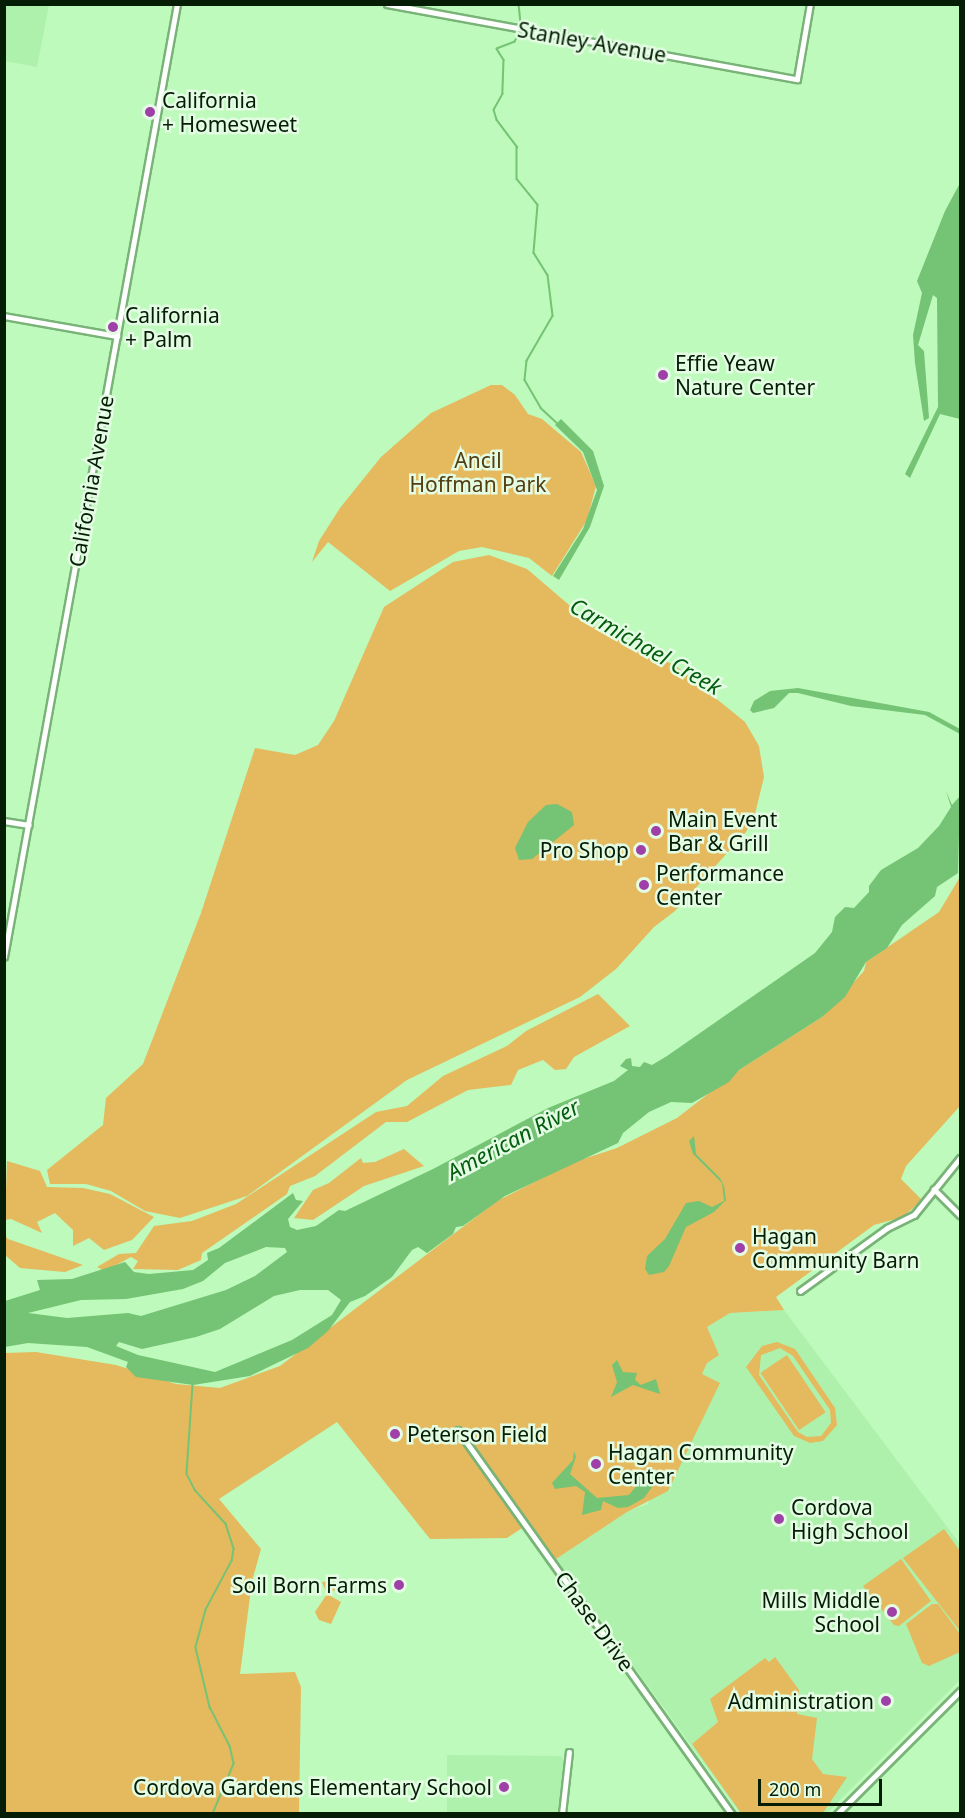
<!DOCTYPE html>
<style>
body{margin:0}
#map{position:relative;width:965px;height:1818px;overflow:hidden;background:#bdfabb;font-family:"Noto Sans",sans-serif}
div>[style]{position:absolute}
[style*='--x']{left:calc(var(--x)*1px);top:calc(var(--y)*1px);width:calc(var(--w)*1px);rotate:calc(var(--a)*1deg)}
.built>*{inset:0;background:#aef1ac}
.green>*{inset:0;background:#e5b95d;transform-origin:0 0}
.water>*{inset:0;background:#75c374}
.stream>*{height:1.5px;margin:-0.75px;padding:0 0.75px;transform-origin:0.75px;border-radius:0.75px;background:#75c374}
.roads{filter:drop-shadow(2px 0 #79b378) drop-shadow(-2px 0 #79b378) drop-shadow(0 2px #79b378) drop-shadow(0 -2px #79b378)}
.secondary>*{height:4.5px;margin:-2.25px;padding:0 2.25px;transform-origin:2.25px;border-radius:2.25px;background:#fff}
.dots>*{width:16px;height:16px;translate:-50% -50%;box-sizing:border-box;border:3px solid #e4fce3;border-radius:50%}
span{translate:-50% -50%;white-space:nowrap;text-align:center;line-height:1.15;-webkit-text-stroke:5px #e4fce3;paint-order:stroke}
.street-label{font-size:21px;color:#051c05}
.poi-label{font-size:21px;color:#051c05}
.left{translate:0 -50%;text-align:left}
.right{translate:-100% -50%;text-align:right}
.park-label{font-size:21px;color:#523e10}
.water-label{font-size:22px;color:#045d0f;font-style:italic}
.frame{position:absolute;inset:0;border:6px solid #051c05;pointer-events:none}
.scale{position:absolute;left:758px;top:1779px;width:124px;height:27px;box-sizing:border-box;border:3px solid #051c05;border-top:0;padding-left:8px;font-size:18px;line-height:21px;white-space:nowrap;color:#051c05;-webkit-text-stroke:4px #e4fce3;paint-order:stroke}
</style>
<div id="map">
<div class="built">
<div style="clip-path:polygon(4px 5px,49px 5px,37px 67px,5px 61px)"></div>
<div style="clip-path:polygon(784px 1310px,960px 1544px,960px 1680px,827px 1813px,740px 1813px,556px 1559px,627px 1512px,648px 1504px,659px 1460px,707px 1363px,706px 1327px,730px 1313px)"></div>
<div style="clip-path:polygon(447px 1755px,561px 1756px,564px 1761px,558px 1813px,447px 1813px)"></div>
</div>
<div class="green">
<div style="clip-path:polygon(491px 385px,502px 385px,515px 395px,528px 414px,542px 419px,581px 452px,596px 486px,587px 520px,552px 576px,529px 558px,482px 547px,459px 551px,390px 591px,328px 542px,312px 562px,319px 541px,340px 508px,381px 457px,431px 413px)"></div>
<div style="clip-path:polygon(489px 555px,527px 569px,596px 628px,676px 666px,745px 722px,759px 746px,764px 777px,754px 818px,746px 832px,675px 911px,654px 927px,616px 969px,580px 997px,407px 1080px,247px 1196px,180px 1218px,145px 1211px,111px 1191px,86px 1184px,50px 1184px,47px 1170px,103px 1125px,106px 1098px,143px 1064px,201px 913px,255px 748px,295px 755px,318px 745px,334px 721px,384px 607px,453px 562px)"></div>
<div style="clip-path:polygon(960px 877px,960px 1106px,906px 1166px,901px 1179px,922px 1200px,903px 1217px,874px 1225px,776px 1297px,784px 1310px,730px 1313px,707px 1327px,719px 1355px,707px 1363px,702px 1374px,720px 1383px,668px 1491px,627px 1512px,556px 1559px,530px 1523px,507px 1538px,430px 1539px,337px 1422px,219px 1499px,261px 1549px,252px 1581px,240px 1674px,295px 1672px,301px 1687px,299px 1813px,5px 1813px,4px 1353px,36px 1352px,116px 1365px,176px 1384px,220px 1388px,280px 1366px,497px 1201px,574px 1162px,617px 1148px,677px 1118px,739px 1070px,822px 1017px,864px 971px,866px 962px,939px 912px)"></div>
<div style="clip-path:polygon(598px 994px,630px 1026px,574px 1057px,566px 1069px,555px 1070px,543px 1060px,518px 1070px,511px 1085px,468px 1090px,407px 1122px,386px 1122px,315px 1176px,290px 1186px,287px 1194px,202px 1253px,201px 1260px,178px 1270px,133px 1269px,138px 1261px,131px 1257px,105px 1271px,97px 1267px,119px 1254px,136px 1253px,154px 1226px,192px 1221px,236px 1204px,376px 1112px,407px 1106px,443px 1076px,507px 1046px,526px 1031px)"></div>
<div style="clip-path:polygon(404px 1149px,424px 1166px,364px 1186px,313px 1220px,294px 1218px,313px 1190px,329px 1183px,361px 1158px,363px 1163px,375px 1162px)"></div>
<div style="clip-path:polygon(7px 1161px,40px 1171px,47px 1187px,83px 1188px,110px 1194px,154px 1217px,132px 1240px,104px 1250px,89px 1238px,73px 1246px,73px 1230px,55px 1213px,37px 1222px,42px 1233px,11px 1219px,5px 1220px)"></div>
<div style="clip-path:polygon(4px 1234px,8px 1239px,83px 1265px,65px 1272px,20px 1268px,5px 1255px)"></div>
<div style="clip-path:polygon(evenodd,777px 1342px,795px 1349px,835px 1408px,837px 1425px,823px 1441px,810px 1443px,794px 1436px,746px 1367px,762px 1346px,777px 1342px,780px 1348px,793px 1356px,830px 1410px,831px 1423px,821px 1436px,807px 1437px,798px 1432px,759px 1375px,761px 1355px,780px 1348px)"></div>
<div style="left:787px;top:1355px;width:69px;height:32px;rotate:56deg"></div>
<div style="clip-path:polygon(944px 1529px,960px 1551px,960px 1631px,903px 1558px)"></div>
<div style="clip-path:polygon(901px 1559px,931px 1601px,899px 1626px,894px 1625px,863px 1586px)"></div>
<div style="clip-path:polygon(335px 1581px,335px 1590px,327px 1594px,341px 1602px,331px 1624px,319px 1620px,315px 1612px,327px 1594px,322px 1582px)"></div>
<div style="clip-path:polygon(932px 1604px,938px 1604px,960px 1634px,960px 1652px,929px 1666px,922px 1663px,906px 1624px)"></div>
<div style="clip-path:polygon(775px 1657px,799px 1690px,797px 1714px,817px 1718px,812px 1759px,823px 1774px,847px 1777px,823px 1813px,741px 1813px,692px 1744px,718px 1722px,710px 1699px,765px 1658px,769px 1662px)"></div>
</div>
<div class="water">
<div style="clip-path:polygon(960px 183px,960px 419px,940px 414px,910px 478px,905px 474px,938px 407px,937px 298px,933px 295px,918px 345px,924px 351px,929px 418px,924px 421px,915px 363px,913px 335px,922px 293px,917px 281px,945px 211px)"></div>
<div style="clip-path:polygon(561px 419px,593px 451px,604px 486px,590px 527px,559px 580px,553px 576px,583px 529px,597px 490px,583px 452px,555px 425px)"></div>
<div style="clip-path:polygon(798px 688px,929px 712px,960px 729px,960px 734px,925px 715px,851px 706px,798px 693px,789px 693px,774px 708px,753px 713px,750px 710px,754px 701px,770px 691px)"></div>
<div style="clip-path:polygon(evenodd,946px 791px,952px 805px,960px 796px,958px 873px,937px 887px,935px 896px,902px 925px,887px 948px,866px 962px,845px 997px,822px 1017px,739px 1070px,729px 1082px,692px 1103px,671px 1102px,649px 1112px,623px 1133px,618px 1143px,505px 1196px,463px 1226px,456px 1227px,453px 1234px,427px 1253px,418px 1247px,412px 1250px,392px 1277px,365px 1296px,350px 1302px,328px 1331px,308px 1348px,250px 1376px,193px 1385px,136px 1377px,126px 1367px,128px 1362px,87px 1347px,28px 1343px,5px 1347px,5px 1301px,40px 1290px,37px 1280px,72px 1279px,125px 1262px,134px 1272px,149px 1274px,193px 1270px,208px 1260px,207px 1253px,219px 1248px,293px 1193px,296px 1200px,303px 1201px,288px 1219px,290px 1227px,297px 1230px,316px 1226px,339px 1210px,345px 1211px,433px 1169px,548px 1108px,614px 1081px,628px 1070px,620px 1066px,626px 1059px,631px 1058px,632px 1066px,640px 1067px,644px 1062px,652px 1065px,667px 1056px,815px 953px,832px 932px,835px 917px,845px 907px,854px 908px,869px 892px,869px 886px,881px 870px,918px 848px,939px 826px,951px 807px,946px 791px,266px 1247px,285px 1248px,287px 1252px,255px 1276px,226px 1290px,141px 1316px,128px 1313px,67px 1318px,28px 1313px,81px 1300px,126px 1299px,183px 1289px,203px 1281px,225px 1263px,266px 1247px,946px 791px,300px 1290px,328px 1290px,341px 1300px,332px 1315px,292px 1340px,215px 1372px,138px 1355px,116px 1346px,119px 1342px,142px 1349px,196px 1337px,220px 1329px,274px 1296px,300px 1290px)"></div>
<div style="clip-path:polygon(557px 804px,572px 812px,574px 825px,532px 859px,519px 860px,515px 848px,528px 822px,546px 805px)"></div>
<div style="clip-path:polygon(694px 1136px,696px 1154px,720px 1178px,724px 1186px,726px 1200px,714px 1212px,686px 1227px,669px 1266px,664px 1272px,649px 1275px,645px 1269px,647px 1256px,665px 1239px,686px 1203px,699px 1201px,712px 1207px,724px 1201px,722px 1183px,693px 1154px,689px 1141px)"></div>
<div style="clip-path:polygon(617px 1360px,623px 1372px,637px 1373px,635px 1380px,641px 1385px,656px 1379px,660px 1394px,633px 1385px,611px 1397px,617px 1382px,612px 1365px)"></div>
<div style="clip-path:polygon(574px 1451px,576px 1457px,570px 1474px,597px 1498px,629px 1495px,645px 1475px,661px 1475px,644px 1498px,628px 1507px,618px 1508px,603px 1501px,601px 1510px,582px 1515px,585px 1492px,576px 1486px,555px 1489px,552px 1483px,573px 1460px)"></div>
</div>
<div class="stream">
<div style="--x:519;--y:4;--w:19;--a:84"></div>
<div style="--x:519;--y:34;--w:9;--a:117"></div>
<div style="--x:515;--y:42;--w:19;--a:159"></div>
<div style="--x:497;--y:49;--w:13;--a:58"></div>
<div style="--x:504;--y:60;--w:34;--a:92"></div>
<div style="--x:503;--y:94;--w:18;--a:119"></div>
<div style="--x:494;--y:110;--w:10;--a:73"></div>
<div style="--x:497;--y:120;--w:34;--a:53"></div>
<div style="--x:517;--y:147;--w:32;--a:90"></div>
<div style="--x:517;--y:179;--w:33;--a:51"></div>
<div style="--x:538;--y:205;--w:48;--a:94.8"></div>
<div style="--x:534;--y:253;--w:26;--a:58"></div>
<div style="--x:548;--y:275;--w:41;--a:83"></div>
<div style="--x:553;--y:316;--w:52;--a:120"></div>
<div style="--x:527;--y:361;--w:19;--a:96"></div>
<div style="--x:525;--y:380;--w:32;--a:60"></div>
<div style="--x:541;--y:408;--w:22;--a:43"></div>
<div style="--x:193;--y:1385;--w:89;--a:93.9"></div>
<div style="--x:187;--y:1474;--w:18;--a:63"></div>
<div style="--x:195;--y:1490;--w:46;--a:47.6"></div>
<div style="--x:226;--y:1524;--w:26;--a:72"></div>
<div style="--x:234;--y:1549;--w:12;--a:99"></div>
<div style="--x:232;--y:1561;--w:55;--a:118"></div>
<div style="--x:206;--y:1610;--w:39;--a:105"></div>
<div style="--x:196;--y:1648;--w:61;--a:76.7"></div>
<div style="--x:210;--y:1707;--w:44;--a:62.9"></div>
<div style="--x:230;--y:1746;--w:18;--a:77"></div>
<div style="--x:234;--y:1764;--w:54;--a:112.8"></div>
</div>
<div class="roads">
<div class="secondary">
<div style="--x:387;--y:4;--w:417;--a:10.4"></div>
<div style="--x:797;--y:79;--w:76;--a:-80.2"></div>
<div style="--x:4;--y:316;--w:115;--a:10"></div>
<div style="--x:4;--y:821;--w:25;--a:9"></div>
<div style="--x:4;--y:957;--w:969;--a:-79.71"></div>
<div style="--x:934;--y:1189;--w:37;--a:45"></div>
<div style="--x:800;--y:1291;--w:107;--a:-35.9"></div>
<div style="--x:887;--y:1228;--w:30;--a:-26"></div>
<div style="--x:914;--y:1215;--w:73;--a:-51.1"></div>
<div style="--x:458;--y:1430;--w:472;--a:54.5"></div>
<div style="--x:562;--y:1814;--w:62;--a:-83.6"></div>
<div style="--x:837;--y:1814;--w:174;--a:-45"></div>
</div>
</div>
<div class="dots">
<div style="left:150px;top:112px;background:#9e40a8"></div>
<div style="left:113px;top:327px;background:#9e40a8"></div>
<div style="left:663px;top:375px;background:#9e40a8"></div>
<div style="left:656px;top:831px;background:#9e40a8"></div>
<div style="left:641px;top:850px;background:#9e40a8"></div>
<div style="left:644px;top:885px;background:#9e40a8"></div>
<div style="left:740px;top:1248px;background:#9e40a8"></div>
<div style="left:395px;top:1434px;background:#9e40a8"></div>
<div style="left:596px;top:1464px;background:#9e40a8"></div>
<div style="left:779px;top:1519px;background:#9e40a8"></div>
<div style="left:399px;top:1585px;background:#9e40a8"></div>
<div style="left:892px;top:1612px;background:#9e40a8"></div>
<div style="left:886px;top:1701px;background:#9e40a8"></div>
<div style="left:504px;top:1787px;background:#9e40a8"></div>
</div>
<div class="street-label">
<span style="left:592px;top:42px;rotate:10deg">Stanley Avenue</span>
<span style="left:91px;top:481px;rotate:-80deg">California Avenue</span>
<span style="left:595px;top:1621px;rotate:54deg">Chase Drive</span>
</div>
<div class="poi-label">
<span class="left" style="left:162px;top:112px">California<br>+ Homesweet</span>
<span class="left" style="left:125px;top:327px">California<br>+ Palm</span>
<span class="left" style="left:675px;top:375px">Effie Yeaw<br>Nature Center</span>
<span class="left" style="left:668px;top:831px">Main Event<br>Bar &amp; Grill</span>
<span class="right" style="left:629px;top:850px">Pro Shop</span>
<span class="left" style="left:656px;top:885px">Performance<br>Center</span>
<span class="left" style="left:752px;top:1248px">Hagan<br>Community Barn</span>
<span class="left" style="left:407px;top:1434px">Peterson Field</span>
<span class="left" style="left:608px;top:1464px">Hagan Community<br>Center</span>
<span class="left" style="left:791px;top:1519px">Cordova<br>High School</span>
<span class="right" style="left:387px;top:1585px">Soil Born Farms</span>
<span class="right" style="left:880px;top:1612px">Mills Middle<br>School</span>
<span class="right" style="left:874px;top:1701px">Administration</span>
<span class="right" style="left:492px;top:1787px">Cordova Gardens Elementary School</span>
</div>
<div class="park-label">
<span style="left:478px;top:472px">Ancil<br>Hoffman Park</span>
</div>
<div class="water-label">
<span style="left:646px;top:646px;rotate:30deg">Carmichael Creek</span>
<span style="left:513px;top:1139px;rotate:-28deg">American River</span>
</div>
<div class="frame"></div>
<div class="scale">200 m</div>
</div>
